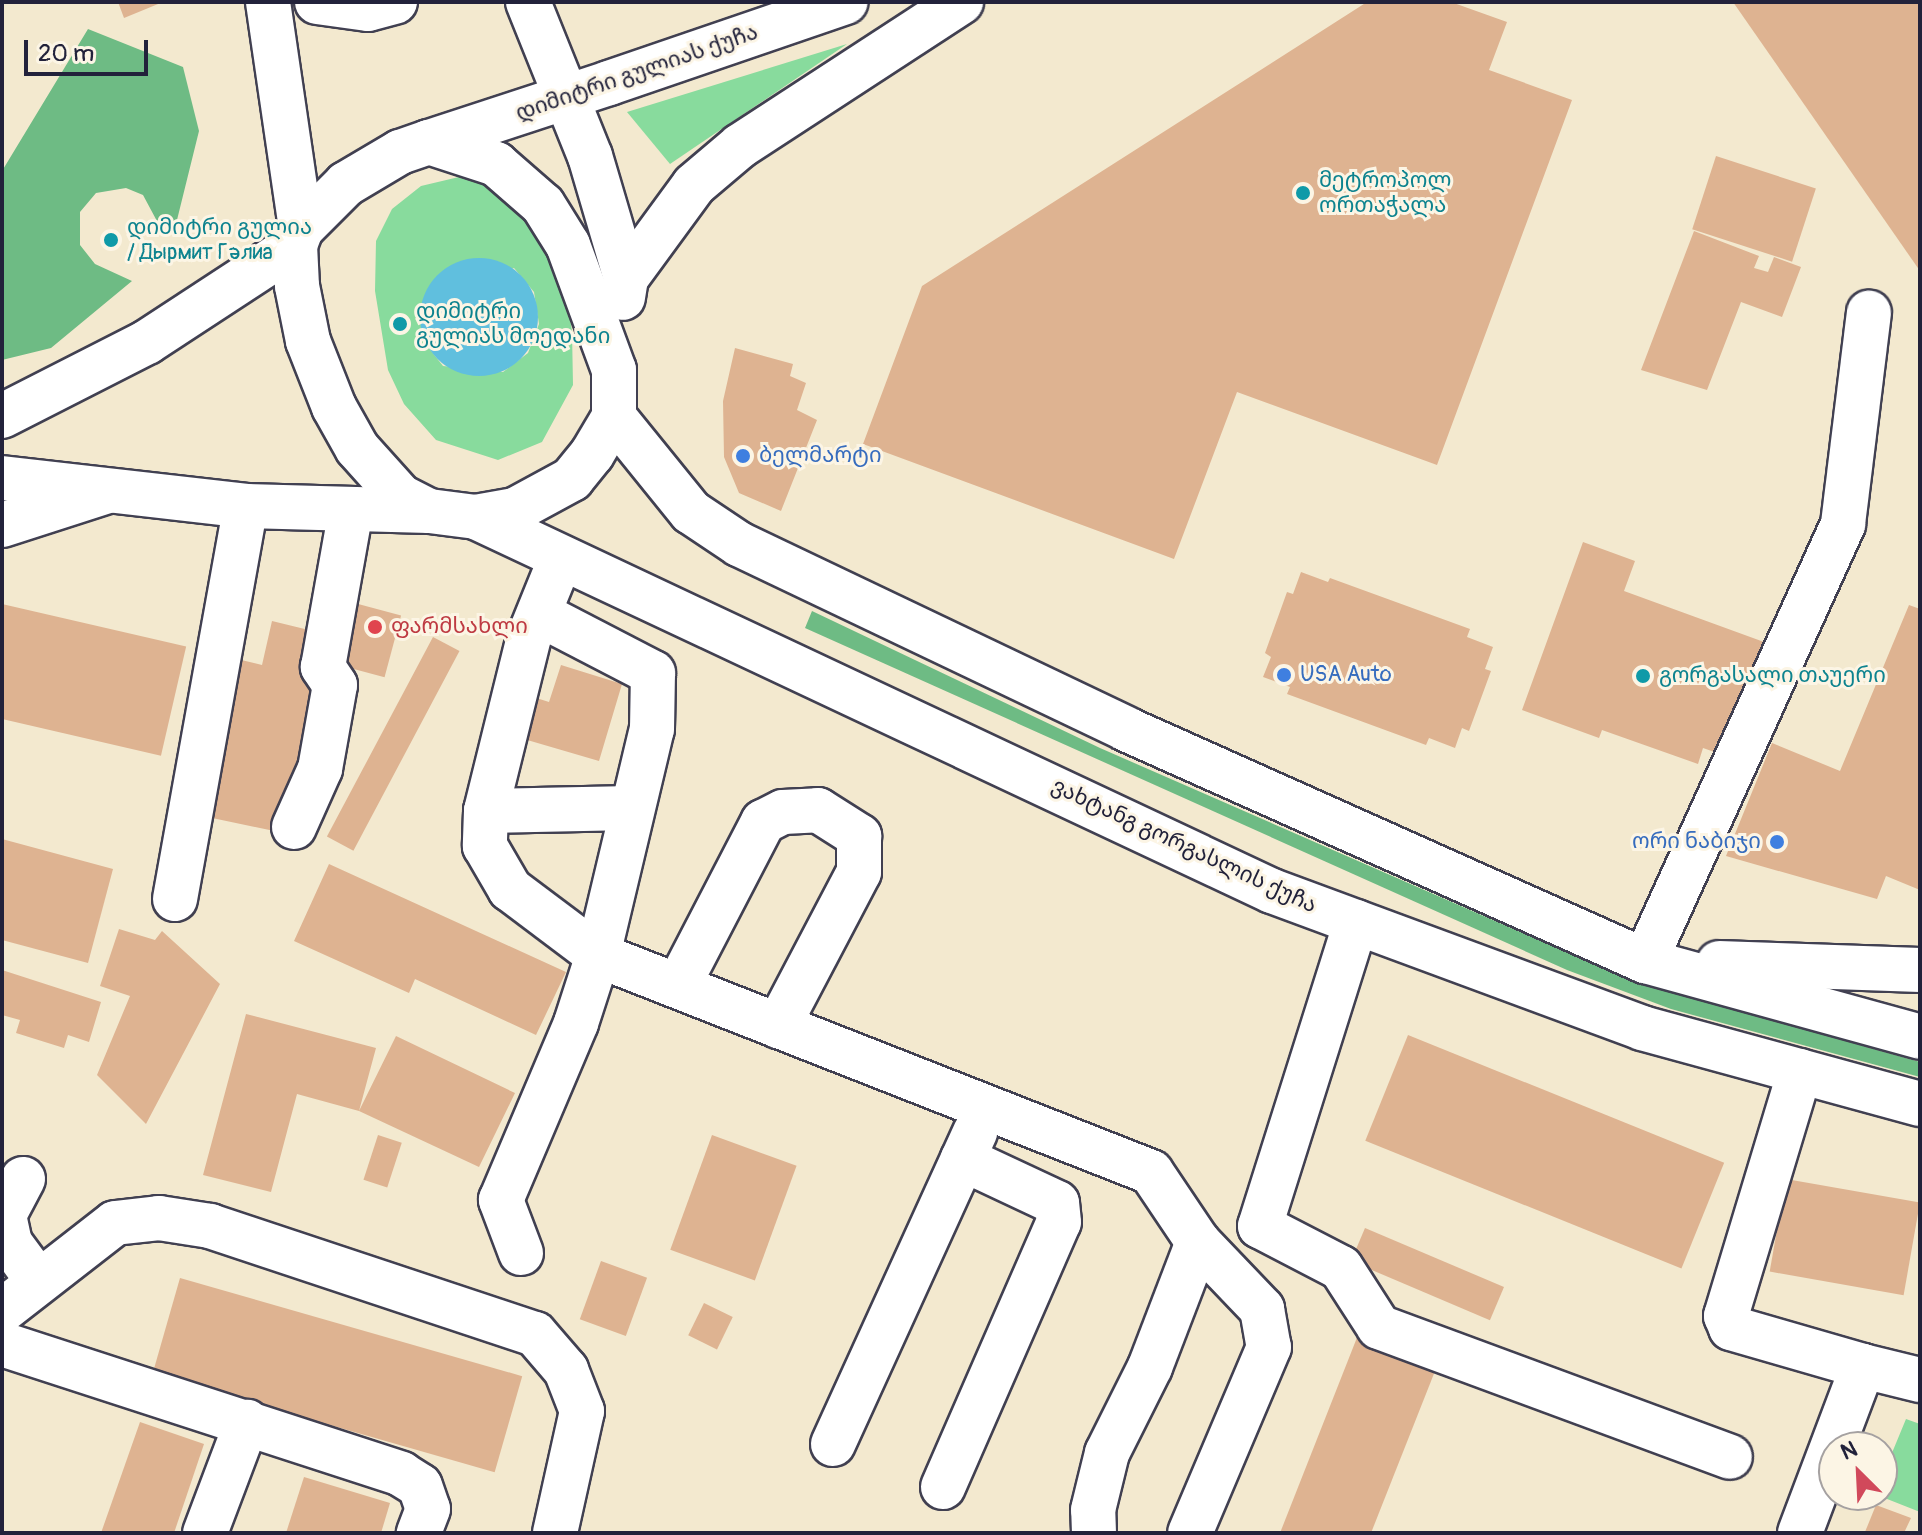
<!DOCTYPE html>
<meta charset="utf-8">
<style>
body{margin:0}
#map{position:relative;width:1922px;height:1535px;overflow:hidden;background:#f3e9cf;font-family:Pangolin,"Noto Sans Georgian",sans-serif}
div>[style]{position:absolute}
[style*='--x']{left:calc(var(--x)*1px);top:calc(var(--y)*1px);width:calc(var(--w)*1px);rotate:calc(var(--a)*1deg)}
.green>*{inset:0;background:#88db9d}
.forest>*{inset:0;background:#6ebb84}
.water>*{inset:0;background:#60bfde}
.round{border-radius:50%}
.building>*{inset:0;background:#deb391;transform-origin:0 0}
.roads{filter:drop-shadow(2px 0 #414051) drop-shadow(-2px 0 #414051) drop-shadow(0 2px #414051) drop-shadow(0 -2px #414051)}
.minor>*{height:44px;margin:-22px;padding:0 22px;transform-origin:22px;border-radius:22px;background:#fff}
.major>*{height:44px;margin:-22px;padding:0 22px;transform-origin:22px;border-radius:22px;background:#fff}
.highway>*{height:44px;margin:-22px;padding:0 22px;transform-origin:22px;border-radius:22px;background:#fff}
.dots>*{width:22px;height:22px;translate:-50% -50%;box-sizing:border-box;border:4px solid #fcf5e5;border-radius:50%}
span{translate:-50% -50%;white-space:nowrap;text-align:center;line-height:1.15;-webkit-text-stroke:6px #fcf5e5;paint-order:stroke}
.street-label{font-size:22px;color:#22223b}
.culture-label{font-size:22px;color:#0d838f}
.left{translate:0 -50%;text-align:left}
.shop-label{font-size:22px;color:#366cbe}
.right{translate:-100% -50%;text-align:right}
.health-label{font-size:22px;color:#be3a42}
.frame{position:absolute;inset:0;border:4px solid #22223b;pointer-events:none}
.north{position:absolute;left:1818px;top:1431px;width:80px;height:80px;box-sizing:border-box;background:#fcf5e5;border:2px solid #a5a1a1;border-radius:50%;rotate:336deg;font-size:22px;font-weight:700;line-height:32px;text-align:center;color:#22223b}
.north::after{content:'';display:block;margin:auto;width:28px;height:36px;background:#d1495b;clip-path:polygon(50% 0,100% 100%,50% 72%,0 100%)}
.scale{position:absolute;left:24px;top:40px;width:124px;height:36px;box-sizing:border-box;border:4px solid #22223b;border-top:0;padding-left:10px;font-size:24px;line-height:28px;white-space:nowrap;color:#22223b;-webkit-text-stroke:6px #fcf5e5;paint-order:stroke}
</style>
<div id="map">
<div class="green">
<div style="clip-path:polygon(847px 44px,670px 164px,627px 112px)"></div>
<div style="clip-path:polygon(evenodd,480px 172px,529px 207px,567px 299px,572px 331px,573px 385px,542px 442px,498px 460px,436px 440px,404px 404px,388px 370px,375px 291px,376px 241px,392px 209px,421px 186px,480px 172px,514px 268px,534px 292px,539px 324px,528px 353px,503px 372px,443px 366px,424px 342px,419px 311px,514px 268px)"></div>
<div style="clip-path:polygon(1906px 1419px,1920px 1424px,1920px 1512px,1877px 1495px,1882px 1495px,1882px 1477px)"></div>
</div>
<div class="forest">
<div style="clip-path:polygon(88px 29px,183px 67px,199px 131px,176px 224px,158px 223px,143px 195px,126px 188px,96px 193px,80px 212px,80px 245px,95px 264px,132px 281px,51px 348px,2px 360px,2px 171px)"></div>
<div style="clip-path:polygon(812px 611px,1100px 748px,1534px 938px,1646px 985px,1920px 1062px,1920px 1077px,1671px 1009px,1567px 970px,805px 628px)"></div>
</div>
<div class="water">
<div class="round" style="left:420px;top:258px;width:118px;height:118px"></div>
</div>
<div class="building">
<div style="clip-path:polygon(118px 2px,163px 2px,124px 18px)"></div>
<div style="clip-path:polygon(1367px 2px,1451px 2px,1507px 22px,1489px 70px,1572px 100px,1437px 465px,1237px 392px,1174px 559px,863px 444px,922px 286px)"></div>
<div style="clip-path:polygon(1733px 2px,1920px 2px,1920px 271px)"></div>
<div style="left:1716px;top:156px;width:105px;height:77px;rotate:18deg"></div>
<div style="clip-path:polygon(1694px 231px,1759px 256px,1754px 268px,1768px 272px,1774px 257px,1801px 267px,1782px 317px,1741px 302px,1707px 390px,1641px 370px)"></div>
<div style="clip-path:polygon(735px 348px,793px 364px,790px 376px,806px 383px,797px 410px,817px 420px,781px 511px,739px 493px,724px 457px,723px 401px)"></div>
<div style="clip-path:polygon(1583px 542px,1635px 561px,1624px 591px,1764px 642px,1723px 755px,1703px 748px,1698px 764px,1602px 730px,1599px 738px,1522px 710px)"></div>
<div style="clip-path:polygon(1301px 572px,1328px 582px,1330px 578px,1470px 629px,1467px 637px,1493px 647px,1485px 669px,1491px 671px,1469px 731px,1462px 728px,1455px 748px,1429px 738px,1426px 745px,1287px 694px,1290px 687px,1263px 677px,1271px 657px,1265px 653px,1287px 592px,1293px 594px)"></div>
<div style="left:347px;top:601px;width:56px;height:64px;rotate:15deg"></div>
<div style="left:2px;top:604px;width:189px;height:112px;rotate:13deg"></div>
<div style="clip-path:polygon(1909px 605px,1920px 609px,1920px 890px,1886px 876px,1877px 899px,1726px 856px,1772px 743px,1840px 771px)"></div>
<div style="clip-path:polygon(272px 621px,317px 632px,327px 680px,279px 832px,198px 815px,233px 658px,262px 665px)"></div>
<div style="left:433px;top:637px;width:30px;height:226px;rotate:28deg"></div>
<div style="clip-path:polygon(561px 665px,622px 684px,599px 761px,517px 737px,530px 696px,549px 702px)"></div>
<div style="clip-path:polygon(2px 839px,113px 869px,88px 963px,2px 940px)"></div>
<div style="clip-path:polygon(329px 864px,566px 972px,536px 1035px,415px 979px,409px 993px,294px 941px)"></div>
<div style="clip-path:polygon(119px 929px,155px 940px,162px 931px,220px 984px,146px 1124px,97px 1075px,130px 996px,100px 986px)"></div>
<div style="clip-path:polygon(2px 970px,101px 1002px,89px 1042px,68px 1035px,64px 1048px,16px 1033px,20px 1020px,2px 1015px)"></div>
<div style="clip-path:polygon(246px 1014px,376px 1048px,359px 1111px,396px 1036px,515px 1093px,479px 1167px,359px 1111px,297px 1094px,271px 1192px,203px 1175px)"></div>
<div style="left:1408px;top:1035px;width:341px;height:114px;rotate:22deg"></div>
<div style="left:378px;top:1135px;width:25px;height:47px;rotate:18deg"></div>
<div style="left:712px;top:1135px;width:90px;height:122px;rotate:20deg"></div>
<div style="left:1786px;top:1179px;width:136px;height:94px;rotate:10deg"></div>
<div style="left:1365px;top:1228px;width:151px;height:36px;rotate:23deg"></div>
<div style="left:601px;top:1261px;width:49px;height:62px;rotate:20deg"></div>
<div style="left:180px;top:1278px;width:356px;height:100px;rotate:16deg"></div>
<div style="left:704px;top:1303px;width:32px;height:36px;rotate:26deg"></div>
<div style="clip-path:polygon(1358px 1335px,1437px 1366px,1371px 1533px,1280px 1533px)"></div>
<div style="clip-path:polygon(140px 1422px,204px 1444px,174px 1533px,101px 1533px)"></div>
<div style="clip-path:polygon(304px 1477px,390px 1503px,381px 1533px,286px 1533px)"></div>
<div style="clip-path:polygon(1876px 1505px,1911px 1518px,1904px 1533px,1865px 1532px)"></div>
</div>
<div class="roads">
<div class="minor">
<div style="--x:2;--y:416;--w:163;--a:-27"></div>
<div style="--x:147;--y:342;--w:177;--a:-33.2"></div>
<div style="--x:614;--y:417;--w:122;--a:51"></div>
<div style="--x:691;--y:512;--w:58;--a:33.7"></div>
<div style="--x:739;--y:544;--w:429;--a:25.5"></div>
<div style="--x:1126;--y:729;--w:568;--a:24.09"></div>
<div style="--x:1645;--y:961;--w:285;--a:15.4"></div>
<div style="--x:476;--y:517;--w:879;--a:25.17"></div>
<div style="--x:1272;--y:891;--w:395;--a:20.3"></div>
<div style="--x:1642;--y:1028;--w:288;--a:15.3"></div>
<div style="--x:2;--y:525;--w:111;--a:-17.8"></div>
<div style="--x:561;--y:558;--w:85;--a:112.1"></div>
<div style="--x:529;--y:637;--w:179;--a:103.9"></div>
<div style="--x:486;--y:811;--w:35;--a:92"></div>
<div style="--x:485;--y:846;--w:50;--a:59.8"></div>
<div style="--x:510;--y:889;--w:110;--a:36.9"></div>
<div style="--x:598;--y:955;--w:594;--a:21.43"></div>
<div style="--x:1151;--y:1172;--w:84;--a:56.1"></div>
<div style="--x:1198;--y:1242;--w:93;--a:46.3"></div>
<div style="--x:1262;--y:1309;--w:39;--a:80"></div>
<div style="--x:1269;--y:1347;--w:202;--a:113"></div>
<div style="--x:486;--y:811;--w:146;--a:-1.2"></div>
<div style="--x:294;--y:827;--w:64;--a:-65.9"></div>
<div style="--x:320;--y:769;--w:85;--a:-79.9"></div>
<div style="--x:335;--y:685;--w:22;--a:-124"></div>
<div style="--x:323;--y:667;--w:159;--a:-79.9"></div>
<div style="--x:175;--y:899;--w:399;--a:-79.8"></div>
<div style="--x:1356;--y:922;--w:319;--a:107.5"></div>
<div style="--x:1260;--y:1226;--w:91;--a:27.4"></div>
<div style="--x:1341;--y:1268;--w:70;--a:57.2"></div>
<div style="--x:1379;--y:1327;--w:374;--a:20.3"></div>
<div style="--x:1645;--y:961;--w:480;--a:-65.6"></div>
<div style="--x:1843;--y:524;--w:213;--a:-83"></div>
<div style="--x:1719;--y:963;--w:201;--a:2"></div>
<div style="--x:678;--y:986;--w:185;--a:-62.6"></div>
<div style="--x:763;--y:822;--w:22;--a:-27"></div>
<div style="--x:783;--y:812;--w:35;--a:-3"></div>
<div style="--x:818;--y:810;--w:49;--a:32.4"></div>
<div style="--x:859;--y:836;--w:36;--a:90"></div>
<div style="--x:859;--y:872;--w:174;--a:117.7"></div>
<div style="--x:1800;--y:1071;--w:256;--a:106.8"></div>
<div style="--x:1726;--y:1316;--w:13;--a:67"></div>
<div style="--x:1731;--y:1328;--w:137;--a:16.1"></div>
<div style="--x:1863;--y:1366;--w:178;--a:110.7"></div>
<div style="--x:23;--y:1179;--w:41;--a:117.8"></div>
<div style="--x:4;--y:1215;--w:29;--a:78"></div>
<div style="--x:10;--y:1243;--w:47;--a:53.6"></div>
<div style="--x:521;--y:1253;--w:57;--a:-110.7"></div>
<div style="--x:501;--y:1200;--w:192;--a:-67"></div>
<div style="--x:576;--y:1023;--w:71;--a:-72.1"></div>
<div style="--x:598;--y:955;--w:232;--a:-76.6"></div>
<div style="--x:652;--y:729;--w:56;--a:-89"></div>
<div style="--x:653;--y:673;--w:126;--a:-152.6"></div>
<div style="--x:2;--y:1311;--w:143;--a:-37.9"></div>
<div style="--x:115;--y:1223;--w:44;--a:-6.5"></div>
<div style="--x:159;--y:1218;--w:52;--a:8.9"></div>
<div style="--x:210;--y:1226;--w:342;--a:18.4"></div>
<div style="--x:535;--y:1334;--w:48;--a:49.3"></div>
<div style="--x:566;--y:1370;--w:44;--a:68.7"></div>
<div style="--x:582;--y:1411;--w:125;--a:102.5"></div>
<div style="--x:2;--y:1344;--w:420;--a:18"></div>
<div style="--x:401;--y:1474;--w:22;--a:32"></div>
<div style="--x:420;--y:1486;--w:24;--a:71"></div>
<div style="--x:428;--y:1509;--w:26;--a:111"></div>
<div style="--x:1863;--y:1366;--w:59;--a:13.8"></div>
<div style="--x:833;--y:1444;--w:343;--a:-65.5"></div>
<div style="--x:943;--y:1487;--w:289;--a:-66.4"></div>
<div style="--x:1059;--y:1222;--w:19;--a:-96"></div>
<div style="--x:1057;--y:1203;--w:104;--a:-154.9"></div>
<div style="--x:205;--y:1533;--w:119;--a:-69.3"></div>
<div style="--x:1094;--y:1533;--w:23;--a:-92"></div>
<div style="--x:1093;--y:1510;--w:59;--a:-76.2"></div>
<div style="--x:1107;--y:1453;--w:96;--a:-63.4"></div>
<div style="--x:1150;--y:1367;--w:134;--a:-69"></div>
</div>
<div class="major">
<div style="--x:2;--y:478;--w:246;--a:6.5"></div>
<div style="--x:246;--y:506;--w:183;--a:1.6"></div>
</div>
<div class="highway">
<div style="--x:268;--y:2;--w:229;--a:81.7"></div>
<div style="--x:317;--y:2;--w:51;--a:7.8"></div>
<div style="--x:368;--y:9;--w:28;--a:-15"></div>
<div style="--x:528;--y:2;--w:166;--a:68.1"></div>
<div style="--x:590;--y:156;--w:127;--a:73.6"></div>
<div style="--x:626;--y:278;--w:20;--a:99"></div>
<div style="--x:429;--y:142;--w:71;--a:18.2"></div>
<div style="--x:496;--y:164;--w:62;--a:41.1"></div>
<div style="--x:543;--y:205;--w:47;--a:58"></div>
<div style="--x:568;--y:245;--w:133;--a:69.8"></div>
<div style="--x:614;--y:370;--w:47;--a:90"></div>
<div style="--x:614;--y:417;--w:43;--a:120.7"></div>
<div style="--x:592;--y:454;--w:32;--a:129"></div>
<div style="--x:572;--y:479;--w:65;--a:151.5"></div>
<div style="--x:515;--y:510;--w:40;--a:170"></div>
<div style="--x:476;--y:517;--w:47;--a:-172.7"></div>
<div style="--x:429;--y:511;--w:33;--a:-153"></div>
<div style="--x:400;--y:496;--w:64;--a:-131.9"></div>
<div style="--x:357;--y:448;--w:47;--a:-119.3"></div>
<div style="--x:334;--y:407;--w:71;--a:-111.5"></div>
<div style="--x:308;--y:341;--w:56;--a:-101.3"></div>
<div style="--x:297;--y:286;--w:41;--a:-92.8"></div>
<div style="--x:295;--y:245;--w:17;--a:-69"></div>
<div style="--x:301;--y:229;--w:64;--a:-45"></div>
<div style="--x:346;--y:184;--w:63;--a:-30.7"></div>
<div style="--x:400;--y:152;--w:31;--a:-19"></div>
<div style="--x:429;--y:142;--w:189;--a:-18.1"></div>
<div style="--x:609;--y:83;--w:250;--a:-18.9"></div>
<div style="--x:626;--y:278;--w:115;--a:-53.8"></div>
<div style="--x:694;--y:185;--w:60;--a:-40.3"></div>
<div style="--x:740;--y:146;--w:264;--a:-33.1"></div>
</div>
</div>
<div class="dots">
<div style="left:1303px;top:193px;background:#0f9aa8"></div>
<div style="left:111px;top:240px;background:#0f9aa8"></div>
<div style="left:400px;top:324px;background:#0f9aa8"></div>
<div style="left:743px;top:456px;background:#3f7fe0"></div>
<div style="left:375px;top:627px;background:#e0444e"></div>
<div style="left:1284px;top:675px;background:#3f7fe0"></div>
<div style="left:1643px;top:676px;background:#0f9aa8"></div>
<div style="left:1777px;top:842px;background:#3f7fe0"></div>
</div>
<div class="street-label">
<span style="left:637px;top:73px;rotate:-19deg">დიმიტრი გულიას ქუჩა</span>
<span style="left:1184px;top:846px;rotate:25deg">ვახტანგ გორგასლის ქუჩა</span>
</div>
<div class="culture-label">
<span class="left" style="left:1319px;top:193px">მეტროპოლ<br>ორთაჭალა</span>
<span class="left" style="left:127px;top:240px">დიმიტრი გულია<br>/ Дырмит Гәлиа</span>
<span class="left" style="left:416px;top:324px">დიმიტრი<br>გულიას მოედანი</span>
<span class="left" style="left:1659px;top:676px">გორგასალი თაუერი</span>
</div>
<div class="shop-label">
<span class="left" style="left:759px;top:456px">ბელმარტი</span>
<span class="left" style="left:1300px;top:675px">USA Auto</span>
<span class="right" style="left:1761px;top:842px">ორი ნაბიჯი</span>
</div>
<div class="health-label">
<span class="left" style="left:391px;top:627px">ფარმსახლი</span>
</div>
<div class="frame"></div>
<div class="north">N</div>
<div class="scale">20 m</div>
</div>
